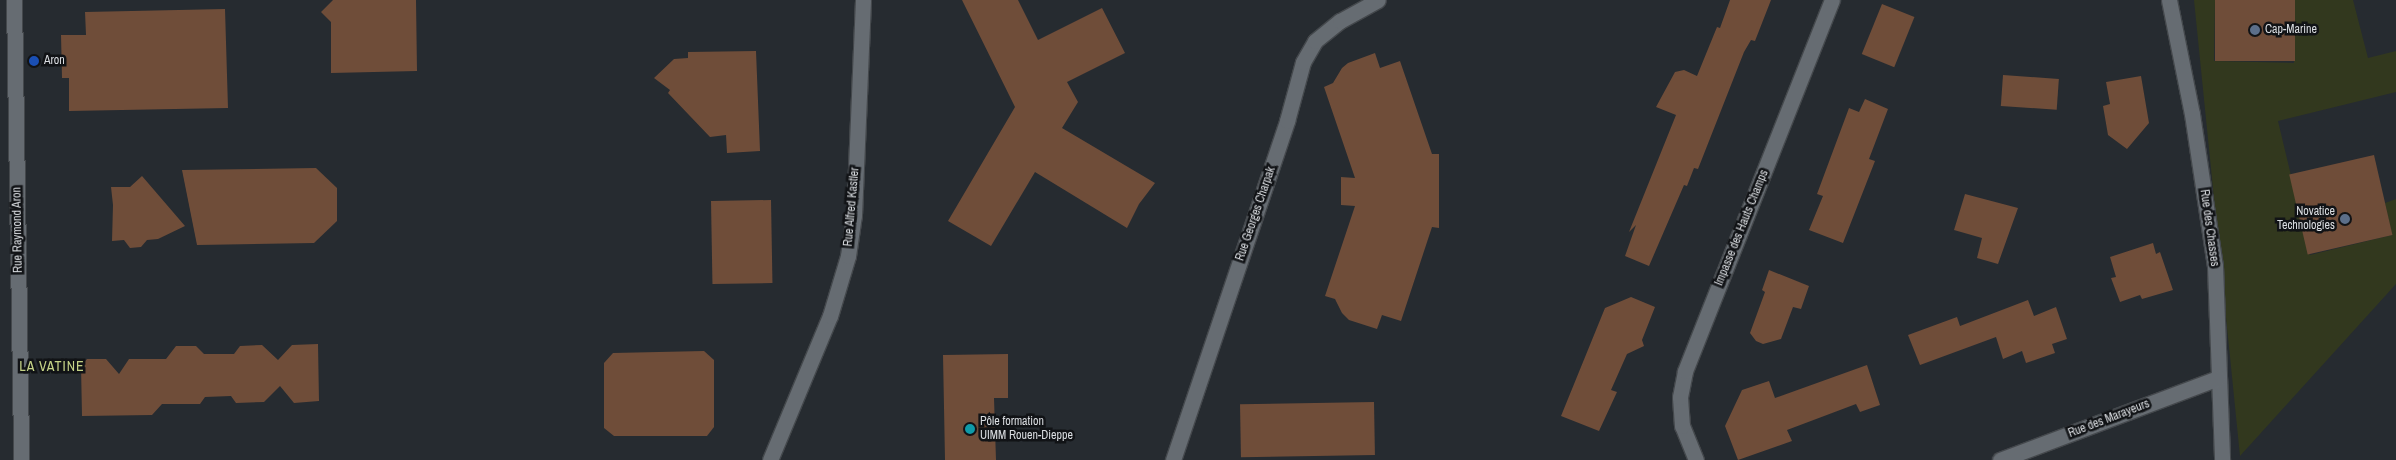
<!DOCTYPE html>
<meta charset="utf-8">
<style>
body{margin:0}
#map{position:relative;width:2396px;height:460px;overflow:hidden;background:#262b30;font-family:"Archivo Narrow",sans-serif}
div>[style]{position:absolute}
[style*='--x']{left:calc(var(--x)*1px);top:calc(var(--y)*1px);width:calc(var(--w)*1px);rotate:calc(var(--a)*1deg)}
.green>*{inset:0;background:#32381e}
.building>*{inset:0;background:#6f4d39;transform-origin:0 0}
.roads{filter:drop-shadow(1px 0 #44484c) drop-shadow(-1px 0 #44484c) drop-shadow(0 1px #44484c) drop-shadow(0 -1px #44484c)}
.minor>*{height:15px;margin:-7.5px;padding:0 7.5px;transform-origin:7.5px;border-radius:7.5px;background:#666c72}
.dots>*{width:14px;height:14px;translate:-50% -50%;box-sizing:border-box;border:2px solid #111316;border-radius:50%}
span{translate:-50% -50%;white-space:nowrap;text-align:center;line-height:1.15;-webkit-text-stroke:5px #111316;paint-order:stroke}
.poi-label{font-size:12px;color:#dadde1}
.left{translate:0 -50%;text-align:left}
.right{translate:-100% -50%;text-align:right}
.street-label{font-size:12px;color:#dadde1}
.neighbourhood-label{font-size:14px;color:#c5d387;letter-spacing:1px}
</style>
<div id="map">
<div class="green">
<div style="clip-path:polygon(2194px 0,2215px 0,2214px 61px,2294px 63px,2295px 0,2353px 0,2368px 58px,2396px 51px,2396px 92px,2278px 121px,2310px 255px,2392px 235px,2385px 203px,2396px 199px,2396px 284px,2240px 456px)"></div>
</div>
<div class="building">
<div style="clip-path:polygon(333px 0,416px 0,417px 71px,331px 73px,331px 22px,321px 12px)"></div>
<div style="clip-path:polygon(962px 0,1018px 0,1038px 40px,1102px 8px,1125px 53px,1067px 82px,1078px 102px,1062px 128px,1155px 183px,1139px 204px,1127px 228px,1035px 172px,991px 246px,948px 221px,1015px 107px)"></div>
<div style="clip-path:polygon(1730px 0,1771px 0,1755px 41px,1751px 40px,1744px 52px,1698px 169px,1694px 168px,1687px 186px,1684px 185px,1649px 266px,1625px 256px,1636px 225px,1629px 232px,1676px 115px,1656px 107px,1675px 72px,1684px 70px,1697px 76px,1717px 27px,1720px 28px)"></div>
<div style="left:2215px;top:0;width:80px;height:61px"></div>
<div style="left:1882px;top:4px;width:35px;height:54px;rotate:22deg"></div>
<div style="clip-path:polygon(225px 9px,228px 108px,69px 111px,69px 78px,62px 78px,61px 35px,86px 35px,85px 12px)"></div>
<div style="clip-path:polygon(756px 51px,760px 151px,727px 153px,726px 135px,710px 137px,668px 93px,670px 90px,654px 78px,674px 59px,688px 58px,688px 52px)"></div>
<div style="clip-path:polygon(1375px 53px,1380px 68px,1400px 61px,1432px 154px,1439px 154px,1439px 228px,1432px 227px,1401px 321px,1382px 315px,1377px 329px,1349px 320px,1342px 313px,1335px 299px,1325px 296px,1355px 206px,1341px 205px,1341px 177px,1355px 178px,1324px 87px,1333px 83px,1342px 68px,1348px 63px)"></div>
<div style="left:2003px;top:75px;width:56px;height:31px;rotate:4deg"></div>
<div style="clip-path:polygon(2141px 76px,2149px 123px,2127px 149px,2108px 135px,2103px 106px,2110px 104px,2106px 82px)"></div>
<div style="clip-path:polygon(1865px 99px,1888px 109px,1869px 159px,1875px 161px,1843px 243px,1809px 230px,1823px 196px,1817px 194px,1849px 108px,1859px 112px)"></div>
<div style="left:2374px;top:155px;width:82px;height:87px;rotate:77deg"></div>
<div style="clip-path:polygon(316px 168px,337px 188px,337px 221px,314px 243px,197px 245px,182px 170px)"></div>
<div style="clip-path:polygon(142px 176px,185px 226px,158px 239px,147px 240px,141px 247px,130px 248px,124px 240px,112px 241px,113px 205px,111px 187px,130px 187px)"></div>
<div style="clip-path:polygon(1965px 194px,2018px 208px,1998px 264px,1977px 258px,1982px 238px,1954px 230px)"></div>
<div style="left:771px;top:200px;width:83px;height:60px;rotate:89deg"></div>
<div style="clip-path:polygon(2153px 243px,2156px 254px,2160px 252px,2173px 290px,2142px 299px,2140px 295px,2120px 302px,2111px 278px,2116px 277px,2110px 257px)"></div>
<div style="clip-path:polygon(1769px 270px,1809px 286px,1801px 309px,1793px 307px,1781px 339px,1763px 344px,1756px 341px,1750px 333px,1765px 292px,1762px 290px)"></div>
<div style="clip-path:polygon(1631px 297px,1655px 307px,1642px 340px,1644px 346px,1627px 354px,1611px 390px,1617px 392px,1599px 431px,1561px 416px,1605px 308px)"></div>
<div style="clip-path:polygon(2028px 300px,2034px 316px,2056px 307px,2067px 339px,2052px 344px,2055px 353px,2026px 363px,2022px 351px,2003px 359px,1996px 337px,1920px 365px,1908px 335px,1957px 317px,1960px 326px)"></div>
<div style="clip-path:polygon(318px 344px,319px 401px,294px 403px,280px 386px,264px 402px,236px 403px,231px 396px,205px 397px,200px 404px,162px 404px,152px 415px,82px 416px,81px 366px,87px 359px,106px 359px,119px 374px,129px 359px,166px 359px,176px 346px,196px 346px,204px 354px,234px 354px,240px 346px,262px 345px,278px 360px,292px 345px)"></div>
<div style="clip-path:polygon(704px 351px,714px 360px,714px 427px,707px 436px,614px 436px,604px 428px,604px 363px,613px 353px)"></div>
<div style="clip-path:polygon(1008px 354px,1008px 398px,994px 398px,996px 460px,945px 460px,943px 355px)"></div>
<div style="clip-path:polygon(1867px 365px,1880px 405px,1860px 412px,1856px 404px,1787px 430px,1792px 441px,1738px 460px,1725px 426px,1742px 390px,1769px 381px,1775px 398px)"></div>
<div style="left:1374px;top:402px;width:53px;height:134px;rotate:89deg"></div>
</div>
<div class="roads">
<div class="minor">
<div style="--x:14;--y:0;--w:460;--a:89.1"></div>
<div style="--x:2169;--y:0;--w:116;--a:78.6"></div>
<div style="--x:2192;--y:114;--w:154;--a:81.4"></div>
<div style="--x:2215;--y:266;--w:194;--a:87.9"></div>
<div style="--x:770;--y:460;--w:156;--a:-67.4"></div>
<div style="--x:830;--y:316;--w:63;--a:-73.3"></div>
<div style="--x:848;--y:256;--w:41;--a:-81.7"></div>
<div style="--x:854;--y:215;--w:215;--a:-87.6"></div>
<div style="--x:1173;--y:460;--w:358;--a:-71.4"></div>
<div style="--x:1287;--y:121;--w:61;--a:-74.8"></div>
<div style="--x:1303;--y:62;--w:24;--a:-60"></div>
<div style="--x:1315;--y:41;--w:32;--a:-39"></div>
<div style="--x:1340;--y:21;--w:43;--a:-28.9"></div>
<div style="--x:1696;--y:460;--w:37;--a:-112"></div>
<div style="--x:1682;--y:426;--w:29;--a:-94"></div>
<div style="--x:1680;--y:397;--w:26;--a:-79"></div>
<div style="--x:1685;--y:371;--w:399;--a:-68.4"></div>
<div style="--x:2000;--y:460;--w:233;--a:-20.6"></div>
</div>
</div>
<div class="dots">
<div style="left:2255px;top:30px;background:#5c6f8a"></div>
<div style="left:34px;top:61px;background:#1a4fb4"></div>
<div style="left:2345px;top:219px;background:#5c6f8a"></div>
<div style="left:970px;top:429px;background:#0f9aa8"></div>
</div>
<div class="poi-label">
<span class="left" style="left:2265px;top:30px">Cap-Marine</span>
<span class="left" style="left:44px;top:61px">Aron</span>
<span class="right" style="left:2335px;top:219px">Novatice<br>Technologies</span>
<span class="left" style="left:980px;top:429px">Pôle formation<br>UIMM Rouen-Dieppe</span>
</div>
<div class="street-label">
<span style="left:852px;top:207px;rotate:-85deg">Rue Alfred Kastler</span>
<span style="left:1256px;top:214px;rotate:-71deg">Rue Georges Charpak</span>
<span style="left:1742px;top:228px;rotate:-68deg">Impasse des Hauts Champs</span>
<span style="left:2209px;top:228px;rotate:82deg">Rue des Chasses</span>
<span style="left:18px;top:230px;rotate:-91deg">Rue Raymond Aron</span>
<span style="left:2109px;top:419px;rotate:-21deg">Rue des Marayeurs</span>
</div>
<div class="neighbourhood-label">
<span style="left:52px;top:366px">LA VATINE</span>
</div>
</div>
